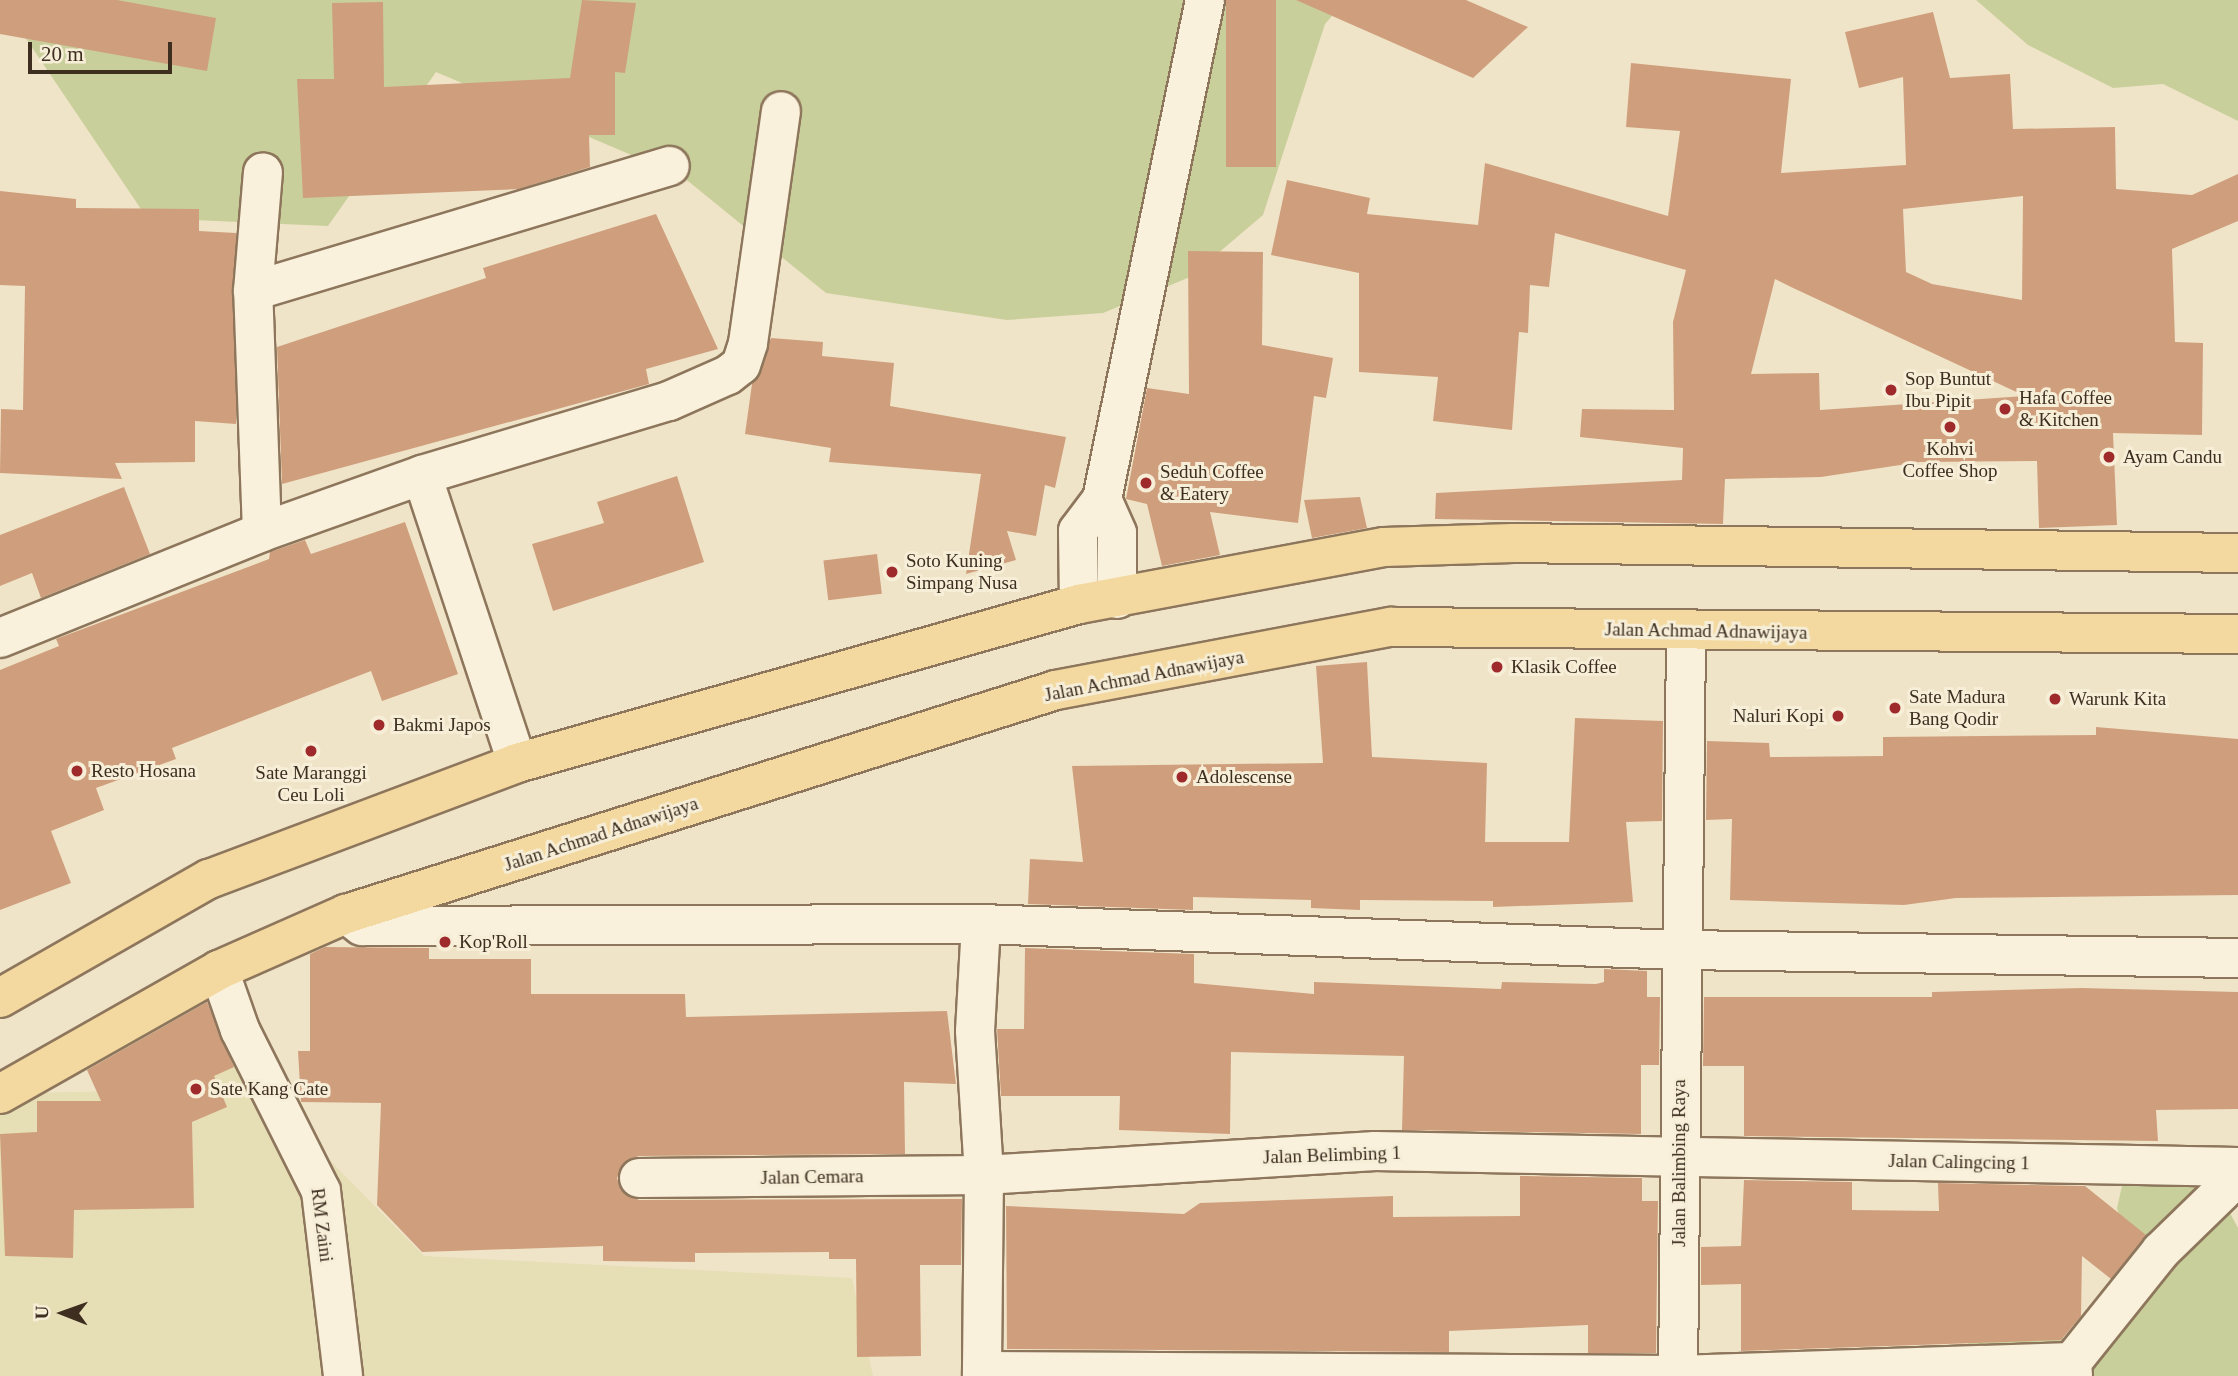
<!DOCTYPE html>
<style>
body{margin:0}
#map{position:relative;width:2238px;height:1376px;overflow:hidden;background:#f0e4c8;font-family:"Times New Roman",serif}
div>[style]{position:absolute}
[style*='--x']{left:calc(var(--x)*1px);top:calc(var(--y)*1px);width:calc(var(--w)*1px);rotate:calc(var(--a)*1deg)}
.farmland>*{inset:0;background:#e6deb5}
.green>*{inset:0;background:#c9cf9b}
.building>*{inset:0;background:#cf9f7d;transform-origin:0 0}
.roads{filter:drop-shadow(2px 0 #8d765c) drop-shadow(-2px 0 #8d765c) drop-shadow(0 2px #8d765c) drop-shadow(0 -2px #8d765c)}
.minor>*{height:38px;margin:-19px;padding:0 19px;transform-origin:19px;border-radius:19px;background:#faf1dc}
.primary>*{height:38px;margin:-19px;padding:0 19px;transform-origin:19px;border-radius:19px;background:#f3d9a0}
.dots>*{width:19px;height:19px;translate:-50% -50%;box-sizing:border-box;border:4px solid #f7eed8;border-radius:50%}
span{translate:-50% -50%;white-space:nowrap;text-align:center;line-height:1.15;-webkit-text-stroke:6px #f7eed8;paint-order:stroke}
.poi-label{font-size:19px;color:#3d2e20}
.left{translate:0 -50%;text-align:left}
.right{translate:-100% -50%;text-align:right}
.street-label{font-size:19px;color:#3d2e20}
.north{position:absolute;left:28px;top:1278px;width:70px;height:70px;-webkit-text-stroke:5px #f7eed8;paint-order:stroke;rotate:271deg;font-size:19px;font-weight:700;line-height:28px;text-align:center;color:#3d2e20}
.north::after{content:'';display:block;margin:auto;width:24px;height:32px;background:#3d2e20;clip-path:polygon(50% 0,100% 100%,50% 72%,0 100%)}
.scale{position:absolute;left:28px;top:42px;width:144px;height:32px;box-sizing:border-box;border:4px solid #3d2e20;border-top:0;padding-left:9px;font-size:21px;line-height:24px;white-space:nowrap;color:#3d2e20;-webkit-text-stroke:5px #f7eed8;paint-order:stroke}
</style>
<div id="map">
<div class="farmland">
<div style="clip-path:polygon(272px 1055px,291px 1121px,424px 1256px,852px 1278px,873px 1376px,0 1376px,0 1104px,23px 1093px,123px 1091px)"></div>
</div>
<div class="green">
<div style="clip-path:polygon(0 0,1346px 0,1325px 24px,1263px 215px,1190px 277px,1103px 313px,1007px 320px,826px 293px,683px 177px,436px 72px,328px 226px,147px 218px)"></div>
<div style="clip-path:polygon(1976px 0,2238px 0,2238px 121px,2163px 84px,2113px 88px,2028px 45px)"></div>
<div style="clip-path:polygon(2148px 1158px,2221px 1196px,2238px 1228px,2238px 1376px,1977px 1376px,1968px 1343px,1987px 1322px,2051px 1331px,2081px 1349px,2132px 1265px,2117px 1208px,2124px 1177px)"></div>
</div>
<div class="building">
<div style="clip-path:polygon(0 0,117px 0,216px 18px,207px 71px,0 34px)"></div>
<div style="clip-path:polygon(582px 0,636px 3px,625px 73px,615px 72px,615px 135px,589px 135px,590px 167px,519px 189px,303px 198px,297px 79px,334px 79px,332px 3px,383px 2px,384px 87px,570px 78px)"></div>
<div style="left:1226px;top:0;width:50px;height:167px"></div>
<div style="clip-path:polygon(1296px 0,1466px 0,1528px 27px,1473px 78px)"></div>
<div style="clip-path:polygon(evenodd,1933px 12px,1950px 78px,2010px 74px,2013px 129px,2115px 127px,2116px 189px,2192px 195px,2238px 174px,2238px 221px,2172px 249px,2175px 342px,2203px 343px,2202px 435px,2113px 433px,2117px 525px,2039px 528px,2037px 461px,1920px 462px,1821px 477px,1725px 479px,1723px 524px,1435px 519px,1436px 493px,1682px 480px,1683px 448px,1580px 437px,1582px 409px,1674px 410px,1673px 322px,1686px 270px,1555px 233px,1549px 287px,1530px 285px,1528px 333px,1519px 332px,1512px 430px,1433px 421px,1438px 377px,1359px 372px,1359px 273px,1271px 255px,1287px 180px,1370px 198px,1367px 214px,1478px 225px,1485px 163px,1668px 216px,1680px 131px,1626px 127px,1631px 63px,1791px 79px,1781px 173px,1906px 165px,1903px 77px,1859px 88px,1845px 32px,1933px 12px,2023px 196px,2022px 300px,1932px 284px,1906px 272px,1903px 209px,2023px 196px,1933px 12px,1775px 279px,1791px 287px,2025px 396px,1820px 410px,1819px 373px,1751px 374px,1775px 279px)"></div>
<div style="clip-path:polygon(0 191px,76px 199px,76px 208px,199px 209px,199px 231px,236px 233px,236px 424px,195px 421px,195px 462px,115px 463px,122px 479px,0 473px,1px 409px,23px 410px,25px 286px,0 285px)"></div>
<div style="clip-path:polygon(656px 214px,718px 349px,646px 369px,649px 384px,282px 484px,277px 347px,486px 278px,483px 268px)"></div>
<div style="clip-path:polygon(1188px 251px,1263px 252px,1262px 345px,1333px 358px,1326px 398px,1314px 396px,1298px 523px,1210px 512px,1220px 555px,1162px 566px,1147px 504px,1126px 499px,1147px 388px,1189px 394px)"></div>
<div style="clip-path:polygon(771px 338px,823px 342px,822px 356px,894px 363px,890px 406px,1066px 437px,1055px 488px,1045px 485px,1036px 536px,1007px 531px,1016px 560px,966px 574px,981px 474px,829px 462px,831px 448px,745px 434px,752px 384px)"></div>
<div style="clip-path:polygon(677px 476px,704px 562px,553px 611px,532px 544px,604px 523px,597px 502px)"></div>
<div style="clip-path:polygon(124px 487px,150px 554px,41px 598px,32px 573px,0 586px,0 535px)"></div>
<div style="clip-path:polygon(1360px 497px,1367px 528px,1312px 538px,1304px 500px)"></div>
<div style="clip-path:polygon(405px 522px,458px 674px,382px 701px,371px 671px,172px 748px,176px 759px,96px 788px,104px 810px,51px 831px,71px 883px,0 910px,0 670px,59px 646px,56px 639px,269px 559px,270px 552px,305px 540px,311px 554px)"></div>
<div style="left:877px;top:554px;width:40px;height:54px;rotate:83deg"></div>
<div style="clip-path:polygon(1367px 662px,1372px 757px,1487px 763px,1485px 842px,1569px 842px,1575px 718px,1663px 721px,1662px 821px,1626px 822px,1633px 902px,1493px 907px,1493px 901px,1360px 900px,1360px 910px,1311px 908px,1311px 900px,1193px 897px,1193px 910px,1028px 904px,1030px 859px,1083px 862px,1072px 766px,1323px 763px,1316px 666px)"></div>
<div style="clip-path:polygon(2096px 727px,2238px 739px,2238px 895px,1956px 898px,1904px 905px,1730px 900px,1732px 819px,1706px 820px,1707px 741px,1769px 743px,1770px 757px,1883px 756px,1883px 737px,2096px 735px)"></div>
<div style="clip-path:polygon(325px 947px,429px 948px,429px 959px,531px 959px,531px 994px,685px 994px,686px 1017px,947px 1011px,956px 1084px,904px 1082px,905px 1154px,639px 1156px,627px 1160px,617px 1178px,621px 1190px,639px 1200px,962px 1199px,961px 1265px,920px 1265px,921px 1356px,857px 1357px,856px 1259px,829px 1259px,829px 1252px,695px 1253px,695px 1262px,603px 1261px,603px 1246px,422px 1252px,377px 1205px,381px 1103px,301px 1102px,298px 1051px,310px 1051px,310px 954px)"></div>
<div style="clip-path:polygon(1025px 948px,1194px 954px,1194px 983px,1314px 994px,1314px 982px,1501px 989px,1502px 982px,1596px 984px,1604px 982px,1604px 969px,1647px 971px,1647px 997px,1660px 997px,1659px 1065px,1641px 1065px,1641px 1134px,1402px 1130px,1404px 1056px,1231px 1052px,1230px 1134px,1119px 1130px,1120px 1096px,1001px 1096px,997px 1029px,1024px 1029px)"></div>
<div style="clip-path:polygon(2082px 988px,2238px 992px,2238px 1109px,2156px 1110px,2158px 1141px,1744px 1136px,1744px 1066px,1703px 1066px,1704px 997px,1932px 997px,1932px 992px)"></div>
<div style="clip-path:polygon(207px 1002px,234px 1067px,214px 1076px,227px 1107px,192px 1122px,194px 1208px,74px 1210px,73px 1258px,5px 1256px,0 1134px,37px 1132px,37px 1101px,101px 1101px,87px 1070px)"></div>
<div style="clip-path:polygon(1520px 1176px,1642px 1178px,1642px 1201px,1658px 1201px,1656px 1353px,1588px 1353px,1588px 1325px,1449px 1331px,1449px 1352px,1007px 1349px,1006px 1206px,1184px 1214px,1200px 1203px,1393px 1196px,1393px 1217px,1520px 1216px)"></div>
<div style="clip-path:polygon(1744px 1180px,1852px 1182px,1852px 1210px,1939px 1211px,1938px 1183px,2085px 1186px,2146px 1235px,2111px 1279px,2082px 1256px,2081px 1316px,2061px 1340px,1741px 1351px,1741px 1284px,1701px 1285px,1701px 1247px,1741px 1246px)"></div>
</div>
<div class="roads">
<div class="minor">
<div style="--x:253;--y:291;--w:119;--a:-85.2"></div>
<div style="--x:422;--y:475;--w:303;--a:71.7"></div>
<div style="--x:1102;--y:499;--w:37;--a:66"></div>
<div style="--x:1117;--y:533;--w:66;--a:90"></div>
<div style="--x:262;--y:532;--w:241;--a:-92.1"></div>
<div style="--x:253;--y:291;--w:435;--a:-16.7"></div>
<div style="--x:1079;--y:604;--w:73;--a:-90.8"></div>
<div style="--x:1078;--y:531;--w:40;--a:-53"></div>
<div style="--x:1102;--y:499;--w:510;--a:-78.34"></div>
<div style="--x:0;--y:638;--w:283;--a:-22"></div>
<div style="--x:262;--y:532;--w:170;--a:-19.6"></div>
<div style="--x:422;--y:475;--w:258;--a:-16.7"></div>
<div style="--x:669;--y:401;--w:64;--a:-23.8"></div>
<div style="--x:728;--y:375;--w:16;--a:-38"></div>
<div style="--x:741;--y:365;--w:23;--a:-72"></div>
<div style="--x:748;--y:343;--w:234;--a:-81.9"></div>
<div style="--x:346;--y:914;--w:20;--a:37"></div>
<div style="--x:362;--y:926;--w:619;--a:-0.19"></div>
<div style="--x:981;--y:924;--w:700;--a:2.13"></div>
<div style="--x:1681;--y:950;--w:557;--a:0.82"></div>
<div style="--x:981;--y:924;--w:107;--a:93.2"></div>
<div style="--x:975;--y:1031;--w:144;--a:86.4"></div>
<div style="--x:984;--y:1175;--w:201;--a:90.6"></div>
<div style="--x:219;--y:970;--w:64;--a:70.7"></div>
<div style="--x:240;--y:1030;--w:180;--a:63.3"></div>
<div style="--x:321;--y:1191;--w:186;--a:83.2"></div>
<div style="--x:639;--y:1178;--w:345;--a:-0.5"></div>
<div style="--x:984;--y:1175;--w:392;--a:-3.5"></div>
<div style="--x:1375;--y:1151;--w:863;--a:1.06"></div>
<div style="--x:982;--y:1371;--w:696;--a:0.33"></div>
<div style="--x:1678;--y:1375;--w:394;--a:-1.9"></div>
<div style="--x:1678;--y:1376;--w:744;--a:-89.38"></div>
<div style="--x:2073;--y:1376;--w:14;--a:-94"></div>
<div style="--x:2072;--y:1362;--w:142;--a:-51.3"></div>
<div style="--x:2161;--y:1251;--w:107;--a:-44.2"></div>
</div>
<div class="primary">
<div style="--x:0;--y:998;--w:241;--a:-29.7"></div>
<div style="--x:209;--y:879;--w:329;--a:-20.6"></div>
<div style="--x:517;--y:763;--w:584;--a:-15.8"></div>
<div style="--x:1079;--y:604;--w:310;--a:-10.6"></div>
<div style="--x:1384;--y:547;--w:129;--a:-1.8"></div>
<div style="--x:1513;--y:543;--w:725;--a:0.79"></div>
<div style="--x:0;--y:1094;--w:252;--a:-29.5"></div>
<div style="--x:219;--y:970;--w:139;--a:-23.8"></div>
<div style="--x:346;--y:914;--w:744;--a:-17.51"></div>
<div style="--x:1056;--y:690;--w:341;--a:-10.7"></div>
<div style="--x:1391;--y:627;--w:847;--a:0.47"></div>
</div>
</div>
<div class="dots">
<div style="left:1891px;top:390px;background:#9e2a2b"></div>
<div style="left:2005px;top:409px;background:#9e2a2b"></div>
<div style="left:1950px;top:427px;background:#9e2a2b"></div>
<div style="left:2109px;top:457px;background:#9e2a2b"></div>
<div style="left:1146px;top:483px;background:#9e2a2b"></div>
<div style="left:892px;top:572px;background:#9e2a2b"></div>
<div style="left:1497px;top:667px;background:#9e2a2b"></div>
<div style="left:2055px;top:699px;background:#9e2a2b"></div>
<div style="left:1895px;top:708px;background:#9e2a2b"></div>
<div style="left:1838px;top:716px;background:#9e2a2b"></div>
<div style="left:379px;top:725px;background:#9e2a2b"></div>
<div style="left:311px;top:751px;background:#9e2a2b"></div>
<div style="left:77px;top:771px;background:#9e2a2b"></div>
<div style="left:1182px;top:777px;background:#9e2a2b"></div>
<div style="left:445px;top:942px;background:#9e2a2b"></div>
<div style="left:196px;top:1089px;background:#9e2a2b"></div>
</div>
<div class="poi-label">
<span class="left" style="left:1905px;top:390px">Sop Buntut<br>Ibu Pipit</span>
<span class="left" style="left:2019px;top:409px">Hafa Coffee<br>&amp; Kitchen</span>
<span style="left:1950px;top:460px">Kohvi<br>Coffee Shop</span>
<span class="left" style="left:2123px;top:457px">Ayam Candu</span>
<span class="left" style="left:1160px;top:483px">Seduh Coffee<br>&amp; Eatery</span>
<span class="left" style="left:906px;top:572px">Soto Kuning<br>Simpang Nusa</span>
<span class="left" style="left:1511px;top:667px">Klasik Coffee</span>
<span class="left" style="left:1909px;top:708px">Sate Madura<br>Bang Qodir</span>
<span class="left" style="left:2069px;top:699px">Warunk Kita</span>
<span class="right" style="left:1824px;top:716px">Naluri Kopi</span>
<span class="left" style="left:393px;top:725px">Bakmi Japos</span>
<span class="left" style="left:91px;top:771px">Resto Hosana</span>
<span style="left:311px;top:784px">Sate Maranggi<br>Ceu Loli</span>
<span class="left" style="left:1196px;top:777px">Adolescense</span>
<span class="left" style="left:459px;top:942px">Kop'Roll</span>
<span class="left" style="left:210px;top:1089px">Sate Kang Cate</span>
</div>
<div class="street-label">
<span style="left:1706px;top:631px;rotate:1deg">Jalan Achmad Adnawijaya</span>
<span style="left:1144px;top:676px;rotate:-11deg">Jalan Achmad Adnawijaya</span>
<span style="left:601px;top:834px;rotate:-18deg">Jalan Achmad Adnawijaya</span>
<span style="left:1332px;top:1155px;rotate:-2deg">Jalan Belimbing 1</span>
<span style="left:1959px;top:1162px;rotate:1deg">Jalan Calingcing 1</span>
<span style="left:1679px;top:1163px;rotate:-90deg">Jalan Balimbing Raya</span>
<span style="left:812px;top:1177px;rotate:-1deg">Jalan Cemara</span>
<span style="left:322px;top:1225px;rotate:83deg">RM Zaini</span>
</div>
<div class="north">U</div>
<div class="scale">20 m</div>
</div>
